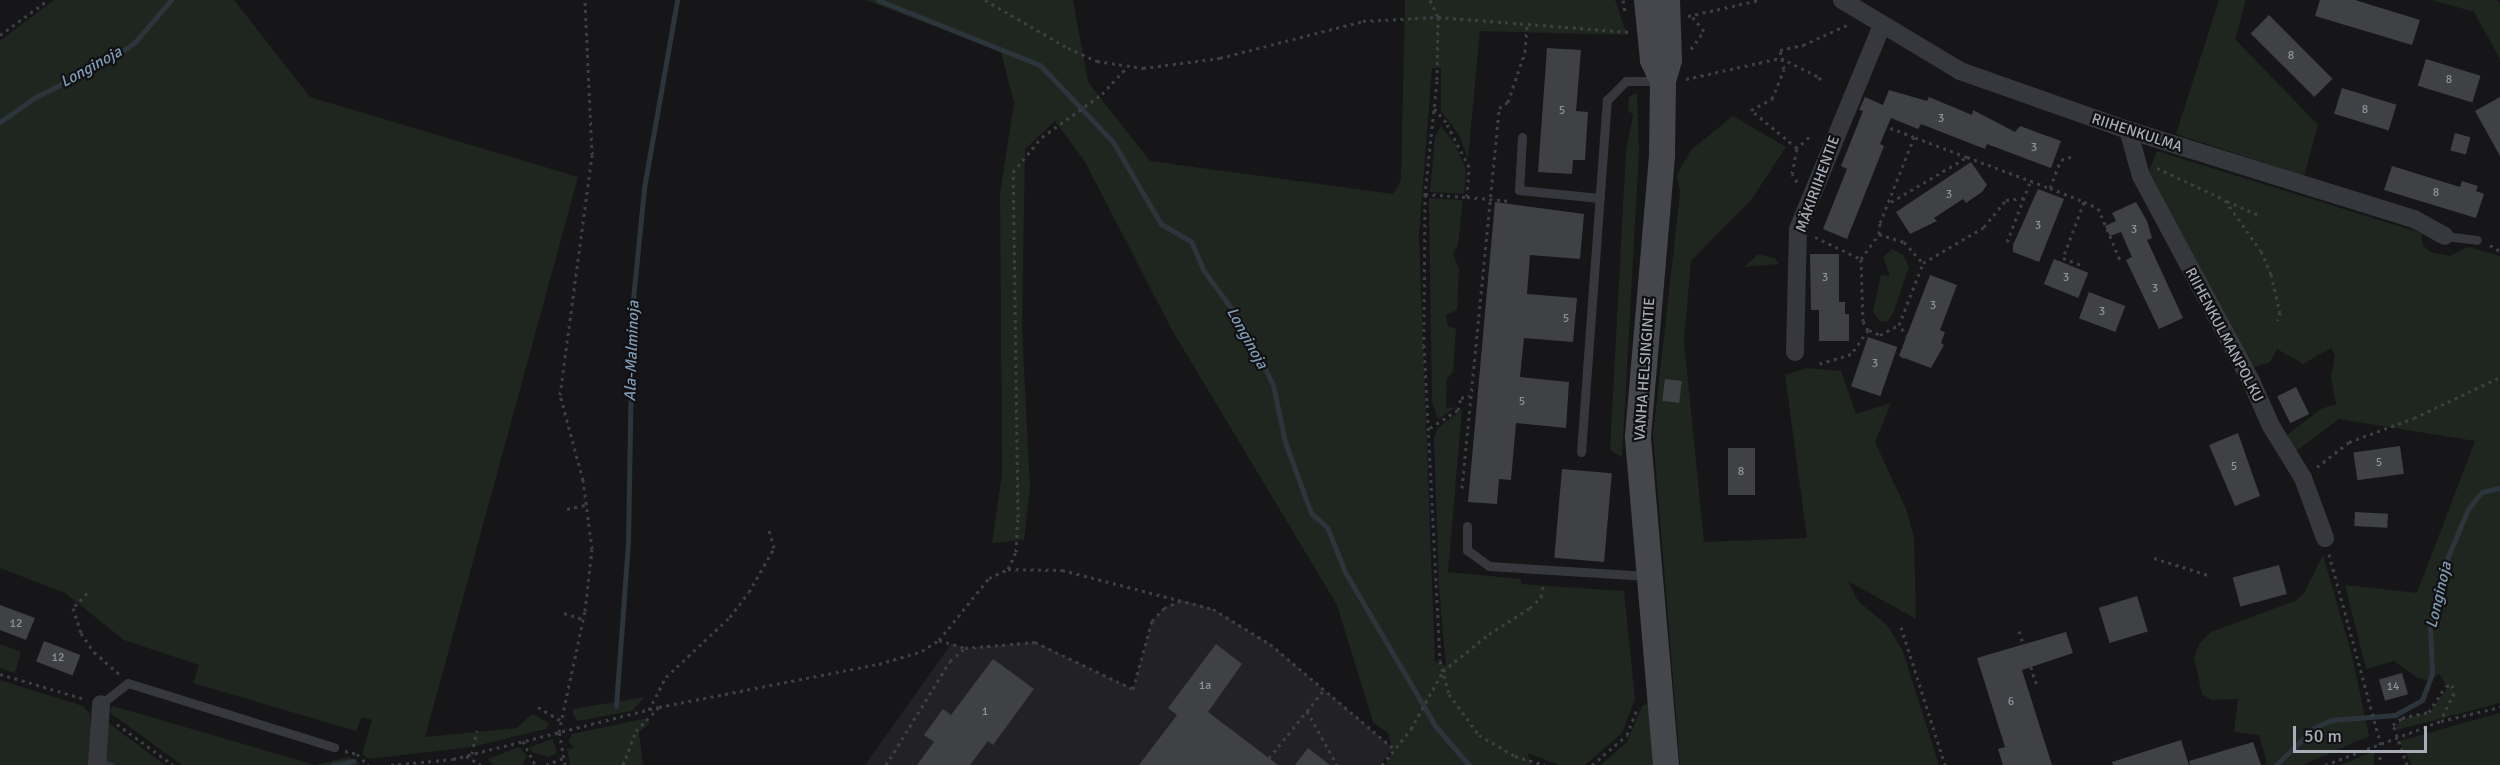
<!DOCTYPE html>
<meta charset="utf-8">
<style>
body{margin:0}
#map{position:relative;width:2500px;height:765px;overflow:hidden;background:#161618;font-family:Signika,sans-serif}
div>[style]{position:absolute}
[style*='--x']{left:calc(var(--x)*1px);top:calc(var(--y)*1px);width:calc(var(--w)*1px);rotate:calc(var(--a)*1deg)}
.built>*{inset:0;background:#222225}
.green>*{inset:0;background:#1e261f}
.stream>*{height:5px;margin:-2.5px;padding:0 2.5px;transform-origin:2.5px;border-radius:2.5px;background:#2c353c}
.building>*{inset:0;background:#404145;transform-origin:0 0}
.path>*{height:3px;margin-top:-1.5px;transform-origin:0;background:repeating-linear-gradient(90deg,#3d3f44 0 3px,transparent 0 7.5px)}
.service>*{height:9px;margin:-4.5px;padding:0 4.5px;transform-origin:4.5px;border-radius:4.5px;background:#37383d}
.minor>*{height:18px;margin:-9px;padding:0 9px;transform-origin:9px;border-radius:9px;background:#37383d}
.secondary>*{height:26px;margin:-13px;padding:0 13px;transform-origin:13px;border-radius:13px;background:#45474d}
span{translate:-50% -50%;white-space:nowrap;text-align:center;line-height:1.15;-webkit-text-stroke:4.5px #111113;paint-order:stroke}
.number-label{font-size:12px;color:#8e929b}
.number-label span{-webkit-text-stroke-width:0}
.street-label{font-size:15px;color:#a8adb8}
.water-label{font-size:16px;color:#7f9bb3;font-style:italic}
.scale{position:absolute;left:2293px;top:726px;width:134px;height:27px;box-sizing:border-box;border:3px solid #a8adb8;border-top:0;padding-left:8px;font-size:18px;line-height:21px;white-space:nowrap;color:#a8adb8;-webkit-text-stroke:4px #111113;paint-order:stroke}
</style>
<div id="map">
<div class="built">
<div style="clip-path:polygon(1181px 600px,1213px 609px,1270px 644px,1393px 748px,1380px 765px,865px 765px,951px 644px,965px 648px,1035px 642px,1133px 689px,1152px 621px,1164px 608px)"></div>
</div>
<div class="green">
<div style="clip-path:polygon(54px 0,234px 0,310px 97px,578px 177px,425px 737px,517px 728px,532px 714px,549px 723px,546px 729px,471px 747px,369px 759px,362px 754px,372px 720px,362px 717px,356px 731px,193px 683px,199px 665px,124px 640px,65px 593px,0 568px,0 41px)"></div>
<div style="clip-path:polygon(866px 0,1073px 0,1088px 82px,1150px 161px,1393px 194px,1401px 180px,1405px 0,1615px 0,1627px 35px,1480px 31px,1468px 159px,1459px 135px,1441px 111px,1441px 68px,1432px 68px,1419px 236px,1435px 661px,1446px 666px,1439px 588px,1434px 439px,1437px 429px,1462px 409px,1448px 572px,1521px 579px,1521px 584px,1624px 591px,1635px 699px,1622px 733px,1585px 765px,1559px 765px,1528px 753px,1531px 765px,1385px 765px,1392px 751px,1388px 733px,1373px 722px,1337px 605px,1172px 330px,1084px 160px,1055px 121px,1025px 149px,1022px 328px,1030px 488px,1024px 540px,992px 543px,1002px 474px,1000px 193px,1014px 103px,1001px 52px)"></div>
<div style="clip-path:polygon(2219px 0,2246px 0,2235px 39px,2318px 125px,2304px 176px,2176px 134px)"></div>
<div style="clip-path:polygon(2432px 0,2497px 0,2500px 4px,2500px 59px,2474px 12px)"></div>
<div style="clip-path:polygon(1637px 93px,1639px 152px,1622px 457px,1610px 450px,1626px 151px,1633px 115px,1628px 110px,1629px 97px)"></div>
<div style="clip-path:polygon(1733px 116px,1786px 147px,1751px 200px,1691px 261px,1684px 341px,1704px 542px,1807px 538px,1785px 375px,1806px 368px,1841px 371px,1856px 414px,1891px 403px,1875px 442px,1906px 509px,1914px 538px,1916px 619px,1848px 581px,1858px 601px,1888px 626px,1903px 652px,1939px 765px,1680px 765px,1653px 435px,1680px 193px,1677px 175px,1691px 150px)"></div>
<div style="clip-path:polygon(1441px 126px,1455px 144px,1466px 170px,1464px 194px,1430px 192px,1435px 136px)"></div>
<div style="clip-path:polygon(2157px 151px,2421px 233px,2423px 245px,2430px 252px,2450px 256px,2468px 247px,2500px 256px,2500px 703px,2393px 731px,2402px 719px,2430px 712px,2448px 687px,2439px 674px,2427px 680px,2418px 678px,2394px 661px,2366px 669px,2345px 585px,2417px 593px,2475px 441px,2339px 419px,2296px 451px,2287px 435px,2321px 409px,2336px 404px,2331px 378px,2335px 355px,2331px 348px,2303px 364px,2277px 349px,2270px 362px,2250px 368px,2147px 176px)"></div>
<div style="clip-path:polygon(1429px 198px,1463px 200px,1458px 245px,1453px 254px,1459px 269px,1457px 310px,1446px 315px,1448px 326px,1456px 329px,1453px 372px,1447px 379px,1446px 407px,1455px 408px,1438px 419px,1432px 402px)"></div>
<div style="clip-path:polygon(1892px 249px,1903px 255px,1909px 267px,1894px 311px,1888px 321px,1880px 322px,1873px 311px,1881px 275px,1890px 276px,1883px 257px)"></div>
<div style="clip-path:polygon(1758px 254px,1775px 258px,1779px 264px,1744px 267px)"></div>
<div style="clip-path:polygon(2323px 555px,2352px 655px,2369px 736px,2303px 765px,2264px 765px,2267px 763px,2259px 735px,2234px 732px,2238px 699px,2211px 700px,2202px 694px,2194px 657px,2200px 643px,2211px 632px,2295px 601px,2304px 593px)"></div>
<div style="clip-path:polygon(0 644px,21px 652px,15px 673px,0 668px)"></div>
<div style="clip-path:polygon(0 680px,83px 706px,90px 714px,92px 765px,0 765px)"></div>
<div style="clip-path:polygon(645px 697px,632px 711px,577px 721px,573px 713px,573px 709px)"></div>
<div style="clip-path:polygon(1650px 703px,1656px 765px,1601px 765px,1627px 742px,1642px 706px)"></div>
<div style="clip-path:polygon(113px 706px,315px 765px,349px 757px,360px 764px,357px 765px,182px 765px,109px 712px)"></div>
<div style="clip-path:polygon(2500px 713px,2500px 765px,2412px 765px,2399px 741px)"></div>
<div style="clip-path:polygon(648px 718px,649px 724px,639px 732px,643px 765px,570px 765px,567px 749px,575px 748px,568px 742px,572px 734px)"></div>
<div style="clip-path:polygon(106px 721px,165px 765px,103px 765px)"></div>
<div style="clip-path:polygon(553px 739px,557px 753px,549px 757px,533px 753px,529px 747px)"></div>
<div style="clip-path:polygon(519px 747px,527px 756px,522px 765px,493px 765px,488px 759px)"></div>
<div style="clip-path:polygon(2374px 751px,2374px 765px,2341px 765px)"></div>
</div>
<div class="stream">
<div style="--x:878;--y:0;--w:175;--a:21.9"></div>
<div style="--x:1040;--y:65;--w:106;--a:46.5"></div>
<div style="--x:1113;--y:142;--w:95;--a:59.7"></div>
<div style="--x:1161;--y:224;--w:34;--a:30"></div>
<div style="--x:1191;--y:241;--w:33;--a:67"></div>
<div style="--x:1204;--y:271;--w:66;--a:53.7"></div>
<div style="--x:1243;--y:324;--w:68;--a:63.8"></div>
<div style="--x:1273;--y:385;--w:58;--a:78.1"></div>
<div style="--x:1285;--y:442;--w:76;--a:69.9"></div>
<div style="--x:1311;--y:513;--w:21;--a:41"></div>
<div style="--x:1327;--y:527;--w:48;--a:68.2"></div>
<div style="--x:1345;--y:572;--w:180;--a:59.6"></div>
<div style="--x:1436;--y:727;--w:50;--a:49"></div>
<div style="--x:0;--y:122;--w:42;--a:-35.2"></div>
<div style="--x:34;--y:98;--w:86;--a:-26.9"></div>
<div style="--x:111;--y:59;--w:29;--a:-35"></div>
<div style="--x:135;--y:42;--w:55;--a:-49.4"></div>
<div style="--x:616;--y:706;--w:164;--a:-85.8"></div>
<div style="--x:628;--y:542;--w:233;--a:-89"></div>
<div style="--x:632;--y:309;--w:122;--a:-84.3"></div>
<div style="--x:644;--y:188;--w:191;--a:-80"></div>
<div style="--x:104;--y:762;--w:9;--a:21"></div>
<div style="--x:333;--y:765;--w:21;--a:-11"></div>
<div style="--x:2276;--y:765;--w:53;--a:-44.2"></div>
<div style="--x:2314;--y:728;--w:19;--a:-25"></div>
<div style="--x:2331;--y:720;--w:64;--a:-4.5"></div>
<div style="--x:2395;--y:715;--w:31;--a:-29"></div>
<div style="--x:2422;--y:700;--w:28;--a:-69"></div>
<div style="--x:2432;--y:674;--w:47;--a:-92.4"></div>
<div style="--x:2430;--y:627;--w:63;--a:-77.1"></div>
<div style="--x:2444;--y:566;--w:62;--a:-67.2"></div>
<div style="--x:2468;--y:509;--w:22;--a:-51"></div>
<div style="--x:2482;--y:492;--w:18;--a:-13"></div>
</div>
<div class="building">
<div style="clip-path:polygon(2320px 0,2355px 0,2420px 20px,2412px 45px,2315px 16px)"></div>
<div style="left:2269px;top:15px;width:90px;height:26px;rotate:45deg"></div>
<div style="clip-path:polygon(1547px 48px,1581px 50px,1576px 111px,1588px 112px,1585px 160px,1573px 160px,1572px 174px,1538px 172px)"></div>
<div style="left:2426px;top:59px;width:57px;height:28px;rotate:17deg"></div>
<div style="left:2342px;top:88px;width:57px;height:27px;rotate:17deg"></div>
<div style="clip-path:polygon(1889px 90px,1927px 101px,1929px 97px,1972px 115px,1973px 110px,2015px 132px,2020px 126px,2061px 141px,2051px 168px,1987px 144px,1985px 149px,1921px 124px,1918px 129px,1891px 118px,1880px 144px,1884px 146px,1847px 239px,1823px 229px,1847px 169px,1841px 166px,1863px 111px,1859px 110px,1865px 97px,1883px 105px)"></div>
<div style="clip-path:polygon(2500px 97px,2500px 156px,2475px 111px)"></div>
<div style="left:2455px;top:133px;width:16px;height:18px;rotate:15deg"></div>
<div style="clip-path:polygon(1971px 162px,1987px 185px,1982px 192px,1966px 203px,1963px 199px,1934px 218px,1937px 221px,1910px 234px,1896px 212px)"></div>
<div style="clip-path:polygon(2392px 166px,2460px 187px,2462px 181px,2478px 186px,2476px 191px,2484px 194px,2476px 218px,2384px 190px)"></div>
<div style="clip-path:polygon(2038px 189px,2064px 199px,2039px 262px,2013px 252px,2013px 245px)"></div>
<div style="clip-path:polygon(1495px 202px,1584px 214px,1580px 259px,1530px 255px,1527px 294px,1577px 298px,1573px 342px,1524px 338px,1520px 377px,1569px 382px,1566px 428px,1516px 423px,1511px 480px,1499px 479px,1497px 504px,1468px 502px)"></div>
<div style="clip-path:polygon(2136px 202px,2147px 221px,2152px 238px,2147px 240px,2183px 318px,2159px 329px,2126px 260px,2132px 257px,2121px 232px,2110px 236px,2105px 226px,2116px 221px,2112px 213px)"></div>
<div style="clip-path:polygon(1810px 254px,1839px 254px,1839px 302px,1845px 302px,1845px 314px,1849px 314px,1849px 341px,1819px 341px,1819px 310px,1811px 310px)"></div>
<div style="left:2054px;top:259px;width:37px;height:27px;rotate:22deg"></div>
<div style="clip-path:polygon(1930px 275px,1957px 285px,1940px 330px,1945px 332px,1941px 343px,1944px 345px,1931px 368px,1899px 356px)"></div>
<div style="left:2089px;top:292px;width:39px;height:28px;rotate:21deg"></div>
<div style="left:1868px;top:337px;width:31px;height:52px;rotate:19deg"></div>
<div style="left:1665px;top:379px;width:17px;height:22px;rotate:7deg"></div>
<div style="left:2296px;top:387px;width:30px;height:21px;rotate:64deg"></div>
<div style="clip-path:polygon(2238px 433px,2260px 496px,2235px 506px,2209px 445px)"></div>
<div style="left:2400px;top:446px;width:28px;height:47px;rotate:82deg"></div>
<div style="left:1728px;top:448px;width:27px;height:47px"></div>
<div style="left:1562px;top:469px;width:50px;height:89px;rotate:5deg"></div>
<div style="left:2355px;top:512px;width:33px;height:14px;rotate:3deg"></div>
<div style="left:2279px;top:565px;width:30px;height:48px;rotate:75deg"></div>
<div style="left:2137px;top:596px;width:37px;height:40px;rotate:73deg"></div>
<div style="clip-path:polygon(0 605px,35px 618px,26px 640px,0 630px)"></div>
<div style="clip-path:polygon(2066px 632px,2073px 653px,2022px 670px,2052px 765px,2003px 765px,1998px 749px,2005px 747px,1977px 658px)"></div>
<div style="left:44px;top:641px;width:39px;height:22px;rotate:21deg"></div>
<div style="clip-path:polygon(1216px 644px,1242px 664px,1208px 712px,1278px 765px,1139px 765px,1177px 715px,1168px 708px)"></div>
<div style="clip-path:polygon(993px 659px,1034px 689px,993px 745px,988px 741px,970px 765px,917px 765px,934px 742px,924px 735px,943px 709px,951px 715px)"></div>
<div style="left:2402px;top:673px;width:22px;height:24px;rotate:74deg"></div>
<div style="clip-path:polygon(2181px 740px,2189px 765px,2113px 765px,2112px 762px)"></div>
<div style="clip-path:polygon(2253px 742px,2261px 765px,2190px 765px,2189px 761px)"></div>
<div style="clip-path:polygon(1308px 748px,1330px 765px,1295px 765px)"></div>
</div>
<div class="path">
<div style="--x:985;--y:0;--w:96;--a:30"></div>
<div style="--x:1068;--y:48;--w:32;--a:24"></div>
<div style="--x:1097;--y:61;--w:47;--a:8.7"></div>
<div style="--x:1143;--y:68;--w:78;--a:-7.4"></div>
<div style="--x:1220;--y:58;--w:148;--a:-14.5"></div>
<div style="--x:1363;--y:21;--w:75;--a:-3.1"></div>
<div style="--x:1438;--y:17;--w:192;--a:4.5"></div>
<div style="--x:1430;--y:0;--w:19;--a:65"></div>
<div style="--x:1438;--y:17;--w:64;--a:90.9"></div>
<div style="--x:1437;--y:81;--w:114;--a:96.1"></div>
<div style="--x:1425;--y:194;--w:151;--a:90.4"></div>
<div style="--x:1424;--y:345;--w:316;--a:87.1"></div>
<div style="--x:1440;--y:661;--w:34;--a:75"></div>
<div style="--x:1449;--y:694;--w:51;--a:53.8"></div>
<div style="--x:1479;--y:735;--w:42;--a:30.3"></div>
<div style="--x:1515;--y:756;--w:31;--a:17"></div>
<div style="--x:1623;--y:0;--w:11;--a:80"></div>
<div style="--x:1688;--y:16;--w:73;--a:-12.7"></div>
<div style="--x:0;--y:35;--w:59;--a:-36.1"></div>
<div style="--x:1691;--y:49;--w:22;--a:-54"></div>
<div style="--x:1704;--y:31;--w:19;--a:-129"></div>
<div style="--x:1686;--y:79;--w:97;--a:-12.5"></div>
<div style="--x:1781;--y:58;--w:42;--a:26.6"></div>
<div style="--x:1819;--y:77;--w:7;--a:63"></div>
<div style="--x:1809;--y:137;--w:16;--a:137"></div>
<div style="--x:1797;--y:148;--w:60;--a:-140.4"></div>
<div style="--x:1751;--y:110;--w:24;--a:-28"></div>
<div style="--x:1772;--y:99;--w:32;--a:-68"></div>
<div style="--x:1784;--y:69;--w:19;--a:-102"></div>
<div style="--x:1780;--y:50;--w:24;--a:-12"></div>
<div style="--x:1803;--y:45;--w:48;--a:-24.4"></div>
<div style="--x:1967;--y:157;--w:89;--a:20.5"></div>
<div style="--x:2050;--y:188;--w:30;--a:-69"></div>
<div style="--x:2061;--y:160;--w:14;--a:-17"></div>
<div style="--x:2157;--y:168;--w:75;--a:25.2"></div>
<div style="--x:2225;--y:200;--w:62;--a:54.8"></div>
<div style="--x:2261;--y:251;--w:25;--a:67"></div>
<div style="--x:2271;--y:274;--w:39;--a:77"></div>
<div style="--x:2280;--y:312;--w:9;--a:108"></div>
<div style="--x:1797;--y:182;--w:9;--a:-122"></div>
<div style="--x:1792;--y:174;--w:26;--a:-79"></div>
<div style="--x:2050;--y:188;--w:37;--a:22"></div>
<div style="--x:2084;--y:202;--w:60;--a:110.6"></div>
<div style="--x:2063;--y:258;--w:19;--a:21"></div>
<div style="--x:1425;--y:194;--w:42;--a:4.1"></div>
<div style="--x:1467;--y:197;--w:30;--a:-86"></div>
<div style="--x:1469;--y:167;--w:51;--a:-117.1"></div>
<div style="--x:1446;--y:122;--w:18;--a:-131"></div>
<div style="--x:1467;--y:197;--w:43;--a:5.3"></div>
<div style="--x:2227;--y:201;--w:35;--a:24"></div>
<div style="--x:1891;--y:202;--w:88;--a:-30.6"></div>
<div style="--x:1967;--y:157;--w:57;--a:-159.3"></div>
<div style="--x:2084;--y:202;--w:15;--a:23"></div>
<div style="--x:2098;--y:208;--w:56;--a:67.1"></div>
<div style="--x:1879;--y:234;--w:26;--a:18"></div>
<div style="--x:1904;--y:242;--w:28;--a:48"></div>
<div style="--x:1923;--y:263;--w:71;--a:-30.5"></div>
<div style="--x:1984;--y:227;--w:35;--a:-51"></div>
<div style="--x:2006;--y:200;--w:18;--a:-6"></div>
<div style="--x:1815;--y:237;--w:51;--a:25.6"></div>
<div style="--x:1861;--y:259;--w:62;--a:88.2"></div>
<div style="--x:1863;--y:321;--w:10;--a:61"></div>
<div style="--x:1868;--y:330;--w:29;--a:125"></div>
<div style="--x:1851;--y:354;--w:34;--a:163"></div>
<div style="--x:2007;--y:242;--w:64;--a:-69"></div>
<div style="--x:2490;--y:245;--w:12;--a:31"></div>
<div style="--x:1861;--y:259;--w:31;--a:-54"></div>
<div style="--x:1879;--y:234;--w:11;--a:-85"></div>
<div style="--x:1880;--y:223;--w:92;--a:-68.4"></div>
<div style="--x:1914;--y:137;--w:56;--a:-159"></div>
<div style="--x:1869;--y:330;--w:12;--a:24"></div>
<div style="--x:1880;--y:335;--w:21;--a:-28"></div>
<div style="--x:1903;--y:358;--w:22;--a:-77"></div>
<div style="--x:1908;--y:337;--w:15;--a:-127"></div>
<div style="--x:1899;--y:325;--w:66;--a:-68.8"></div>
<div style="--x:1430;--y:428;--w:33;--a:-33"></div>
<div style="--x:1458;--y:410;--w:12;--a:-76"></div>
<div style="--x:1461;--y:398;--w:9;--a:-18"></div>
<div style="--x:2317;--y:467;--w:41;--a:-38"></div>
<div style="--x:2349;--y:442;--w:69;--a:-20.3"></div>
<div style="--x:2414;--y:418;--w:95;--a:-25.5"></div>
<div style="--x:1462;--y:488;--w:382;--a:-84.4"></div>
<div style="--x:1499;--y:108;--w:11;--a:-34"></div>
<div style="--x:1508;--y:102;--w:53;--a:-71.2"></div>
<div style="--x:1525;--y:52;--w:26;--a:-86"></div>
<div style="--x:567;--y:509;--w:19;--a:-12"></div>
<div style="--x:2329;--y:554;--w:195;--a:74.8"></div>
<div style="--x:2380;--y:742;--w:23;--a:90"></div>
<div style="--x:2154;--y:558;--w:60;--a:17.5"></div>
<div style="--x:1008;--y:569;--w:19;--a:-65"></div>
<div style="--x:1016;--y:552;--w:35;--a:-87"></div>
<div style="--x:1018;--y:517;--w:345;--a:-90.8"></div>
<div style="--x:1013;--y:172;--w:45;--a:-50.4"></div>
<div style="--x:1042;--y:137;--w:74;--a:-35.6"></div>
<div style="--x:1102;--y:94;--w:37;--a:-47"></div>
<div style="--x:87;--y:593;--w:21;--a:133"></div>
<div style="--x:73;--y:608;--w:26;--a:72"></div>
<div style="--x:81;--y:633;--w:23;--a:56"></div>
<div style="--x:94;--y:652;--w:35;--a:41"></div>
<div style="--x:564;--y:613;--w:20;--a:18"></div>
<div style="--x:1901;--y:627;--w:145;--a:72.3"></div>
<div style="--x:2019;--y:631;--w:58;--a:71.9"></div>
<div style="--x:939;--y:640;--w:27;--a:17"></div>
<div style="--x:0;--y:674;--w:89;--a:16.4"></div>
<div style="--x:538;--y:707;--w:27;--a:31"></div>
<div style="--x:649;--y:710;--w:37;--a:-63"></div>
<div style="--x:666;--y:677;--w:88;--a:-43.2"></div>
<div style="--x:730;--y:617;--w:31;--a:-53"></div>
<div style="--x:749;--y:592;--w:51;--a:-60.4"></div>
<div style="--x:774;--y:548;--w:19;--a:-106"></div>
<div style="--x:1307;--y:711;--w:62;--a:60.9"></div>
<div style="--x:117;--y:724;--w:69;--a:36.2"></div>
<div style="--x:523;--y:741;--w:27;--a:63"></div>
<div style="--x:345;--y:751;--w:12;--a:14"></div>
<div style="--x:357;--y:754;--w:16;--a:45"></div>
<div style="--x:472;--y:754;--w:24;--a:-78"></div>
<div style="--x:466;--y:756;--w:17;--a:31"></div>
<div style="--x:1269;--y:758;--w:86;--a:-51.1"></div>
<div style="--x:391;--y:765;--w:62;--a:-5.5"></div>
<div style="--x:453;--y:759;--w:212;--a:-14.2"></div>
<div style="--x:659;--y:707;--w:224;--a:-11.1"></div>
<div style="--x:879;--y:664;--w:45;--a:-16.8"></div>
<div style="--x:922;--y:651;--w:20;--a:-33"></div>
<div style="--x:939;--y:640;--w:80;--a:-51.1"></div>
<div style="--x:989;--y:578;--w:21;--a:-25"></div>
<div style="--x:1008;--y:569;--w:54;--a:1.1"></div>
<div style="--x:1062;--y:570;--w:156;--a:14.5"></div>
<div style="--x:1213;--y:609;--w:67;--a:31.6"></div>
<div style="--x:1270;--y:644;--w:161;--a:40.2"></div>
<div style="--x:546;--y:765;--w:18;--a:-22"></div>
<div style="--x:565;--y:765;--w:34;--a:-100"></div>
<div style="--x:559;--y:732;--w:124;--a:-77.9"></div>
<div style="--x:585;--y:611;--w:62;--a:-83.6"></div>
<div style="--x:592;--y:549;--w:70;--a:-97.4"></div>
<div style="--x:583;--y:480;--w:88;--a:-105.1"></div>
<div style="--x:560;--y:395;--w:242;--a:-82.4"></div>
<div style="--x:592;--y:155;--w:155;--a:-92.6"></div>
<div style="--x:623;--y:765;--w:36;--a:-69"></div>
<div style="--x:636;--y:731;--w:32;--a:-46"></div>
<div style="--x:886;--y:765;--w:122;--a:-58.4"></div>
<div style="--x:950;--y:661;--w:20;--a:-41"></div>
<div style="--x:965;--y:648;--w:70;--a:-4.9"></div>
<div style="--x:1035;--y:642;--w:109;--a:25.6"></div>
<div style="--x:1133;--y:689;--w:71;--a:-74.4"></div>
<div style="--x:1152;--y:621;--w:18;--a:-47"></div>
<div style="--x:1164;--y:608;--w:17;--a:-24"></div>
<div style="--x:1382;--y:765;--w:46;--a:-51.1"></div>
<div style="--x:1411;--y:729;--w:66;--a:-61.1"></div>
<div style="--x:1443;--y:671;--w:59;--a:-38.8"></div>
<div style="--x:1489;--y:634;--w:49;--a:-32.4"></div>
<div style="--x:1530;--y:608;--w:16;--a:-45"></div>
<div style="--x:1541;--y:597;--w:14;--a:-78"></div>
<div style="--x:1592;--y:765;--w:46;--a:-40.6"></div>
<div style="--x:1627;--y:735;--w:30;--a:-69"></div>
<div style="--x:2325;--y:765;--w:124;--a:-20.8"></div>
<div style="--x:2441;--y:721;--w:61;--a:-13.3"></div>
<div style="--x:2407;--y:765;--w:42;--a:-109.3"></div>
<div style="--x:2393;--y:725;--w:11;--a:-38"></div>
<div style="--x:2402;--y:718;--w:28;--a:-13"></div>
<div style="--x:2429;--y:712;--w:31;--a:-57"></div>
<div style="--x:2446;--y:686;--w:6;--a:-9"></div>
<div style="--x:2452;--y:685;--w:8;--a:76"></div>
<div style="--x:2454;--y:693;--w:30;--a:116"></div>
</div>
<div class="service">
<div style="--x:1522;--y:137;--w:53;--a:93.2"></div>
<div style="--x:1519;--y:190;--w:81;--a:5.6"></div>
<div style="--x:2445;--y:236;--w:32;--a:7"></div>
<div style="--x:1581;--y:452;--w:353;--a:-85.8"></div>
<div style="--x:1607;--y:100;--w:27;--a:-45"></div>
<div style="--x:1626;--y:81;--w:35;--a:0"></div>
<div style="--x:1467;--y:526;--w:24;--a:90"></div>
<div style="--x:1467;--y:550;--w:27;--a:36"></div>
<div style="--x:1489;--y:566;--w:159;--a:3.6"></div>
<div style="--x:101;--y:704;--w:34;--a:-38"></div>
<div style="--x:128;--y:683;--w:216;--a:17.3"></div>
</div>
<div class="minor">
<div style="--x:1842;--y:0;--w:138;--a:31"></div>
<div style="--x:1960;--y:71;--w:178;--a:19.4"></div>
<div style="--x:2128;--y:130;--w:300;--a:17.3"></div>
<div style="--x:2414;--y:219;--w:35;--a:29"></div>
<div style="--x:2128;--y:130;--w:48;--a:74.2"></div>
<div style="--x:2141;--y:176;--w:233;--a:61.8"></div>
<div style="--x:2251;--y:381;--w:49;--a:66"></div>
<div style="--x:2271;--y:426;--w:61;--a:58.4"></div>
<div style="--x:2303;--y:478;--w:64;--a:69.9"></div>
<div style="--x:1795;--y:352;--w:123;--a:-88.6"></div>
<div style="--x:1798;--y:229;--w:221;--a:-67.6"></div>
<div style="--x:97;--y:765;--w:61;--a:-86.2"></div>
</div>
<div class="secondary">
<div style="--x:1647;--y:0;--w:60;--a:84.3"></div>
<div style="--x:1653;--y:60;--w:17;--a:65"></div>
<div style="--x:1666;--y:765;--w:330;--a:-94.9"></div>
<div style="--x:1638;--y:436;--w:283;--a:-85.1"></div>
<div style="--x:1662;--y:154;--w:73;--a:-89.2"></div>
<div style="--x:1663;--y:81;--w:22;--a:-74"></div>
<div style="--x:1669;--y:60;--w:60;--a:-91.9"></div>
</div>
<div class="number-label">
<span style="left:2291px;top:56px">8</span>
<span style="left:2449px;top:80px">8</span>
<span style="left:2365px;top:110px">8</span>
<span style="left:1562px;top:111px">5</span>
<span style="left:1941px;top:119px">3</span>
<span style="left:2034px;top:148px">3</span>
<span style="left:2436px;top:193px">8</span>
<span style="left:1949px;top:195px">3</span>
<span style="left:2038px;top:226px">3</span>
<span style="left:2134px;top:230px">3</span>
<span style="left:1825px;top:278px">3</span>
<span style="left:2066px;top:278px">3</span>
<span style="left:2155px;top:289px">3</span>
<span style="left:1933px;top:306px">3</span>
<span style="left:2102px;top:312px">3</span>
<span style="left:1566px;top:319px">5</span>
<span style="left:1875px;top:364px">3</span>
<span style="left:1522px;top:402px">5</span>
<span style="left:2379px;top:463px">5</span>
<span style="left:2234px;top:467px">5</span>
<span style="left:1741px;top:472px">8</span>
<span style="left:16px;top:624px">12</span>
<span style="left:58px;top:658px">12</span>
<span style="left:1205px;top:686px">1a</span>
<span style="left:2393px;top:687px">14</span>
<span style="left:2011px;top:702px">6</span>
<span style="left:985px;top:712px">1</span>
</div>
<div class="street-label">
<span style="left:2137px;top:133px;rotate:18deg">RIIHENKULMA</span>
<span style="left:1818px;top:184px;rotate:-70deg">MÄKIRIIHENTIE</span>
<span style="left:2224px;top:335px;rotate:62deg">RIIHENKULMANPOLKU</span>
<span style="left:1645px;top:369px;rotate:-86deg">VANHA HELSINGINTIE</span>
</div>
<div class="water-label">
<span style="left:91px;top:67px;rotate:-29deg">Longinoja</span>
<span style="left:1247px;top:338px;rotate:61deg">Longinoja</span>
<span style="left:632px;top:351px;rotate:-88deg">Ala-Malminoja</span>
<span style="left:2439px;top:595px;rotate:-77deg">Longinoja</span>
</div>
<div class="scale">50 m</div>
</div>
